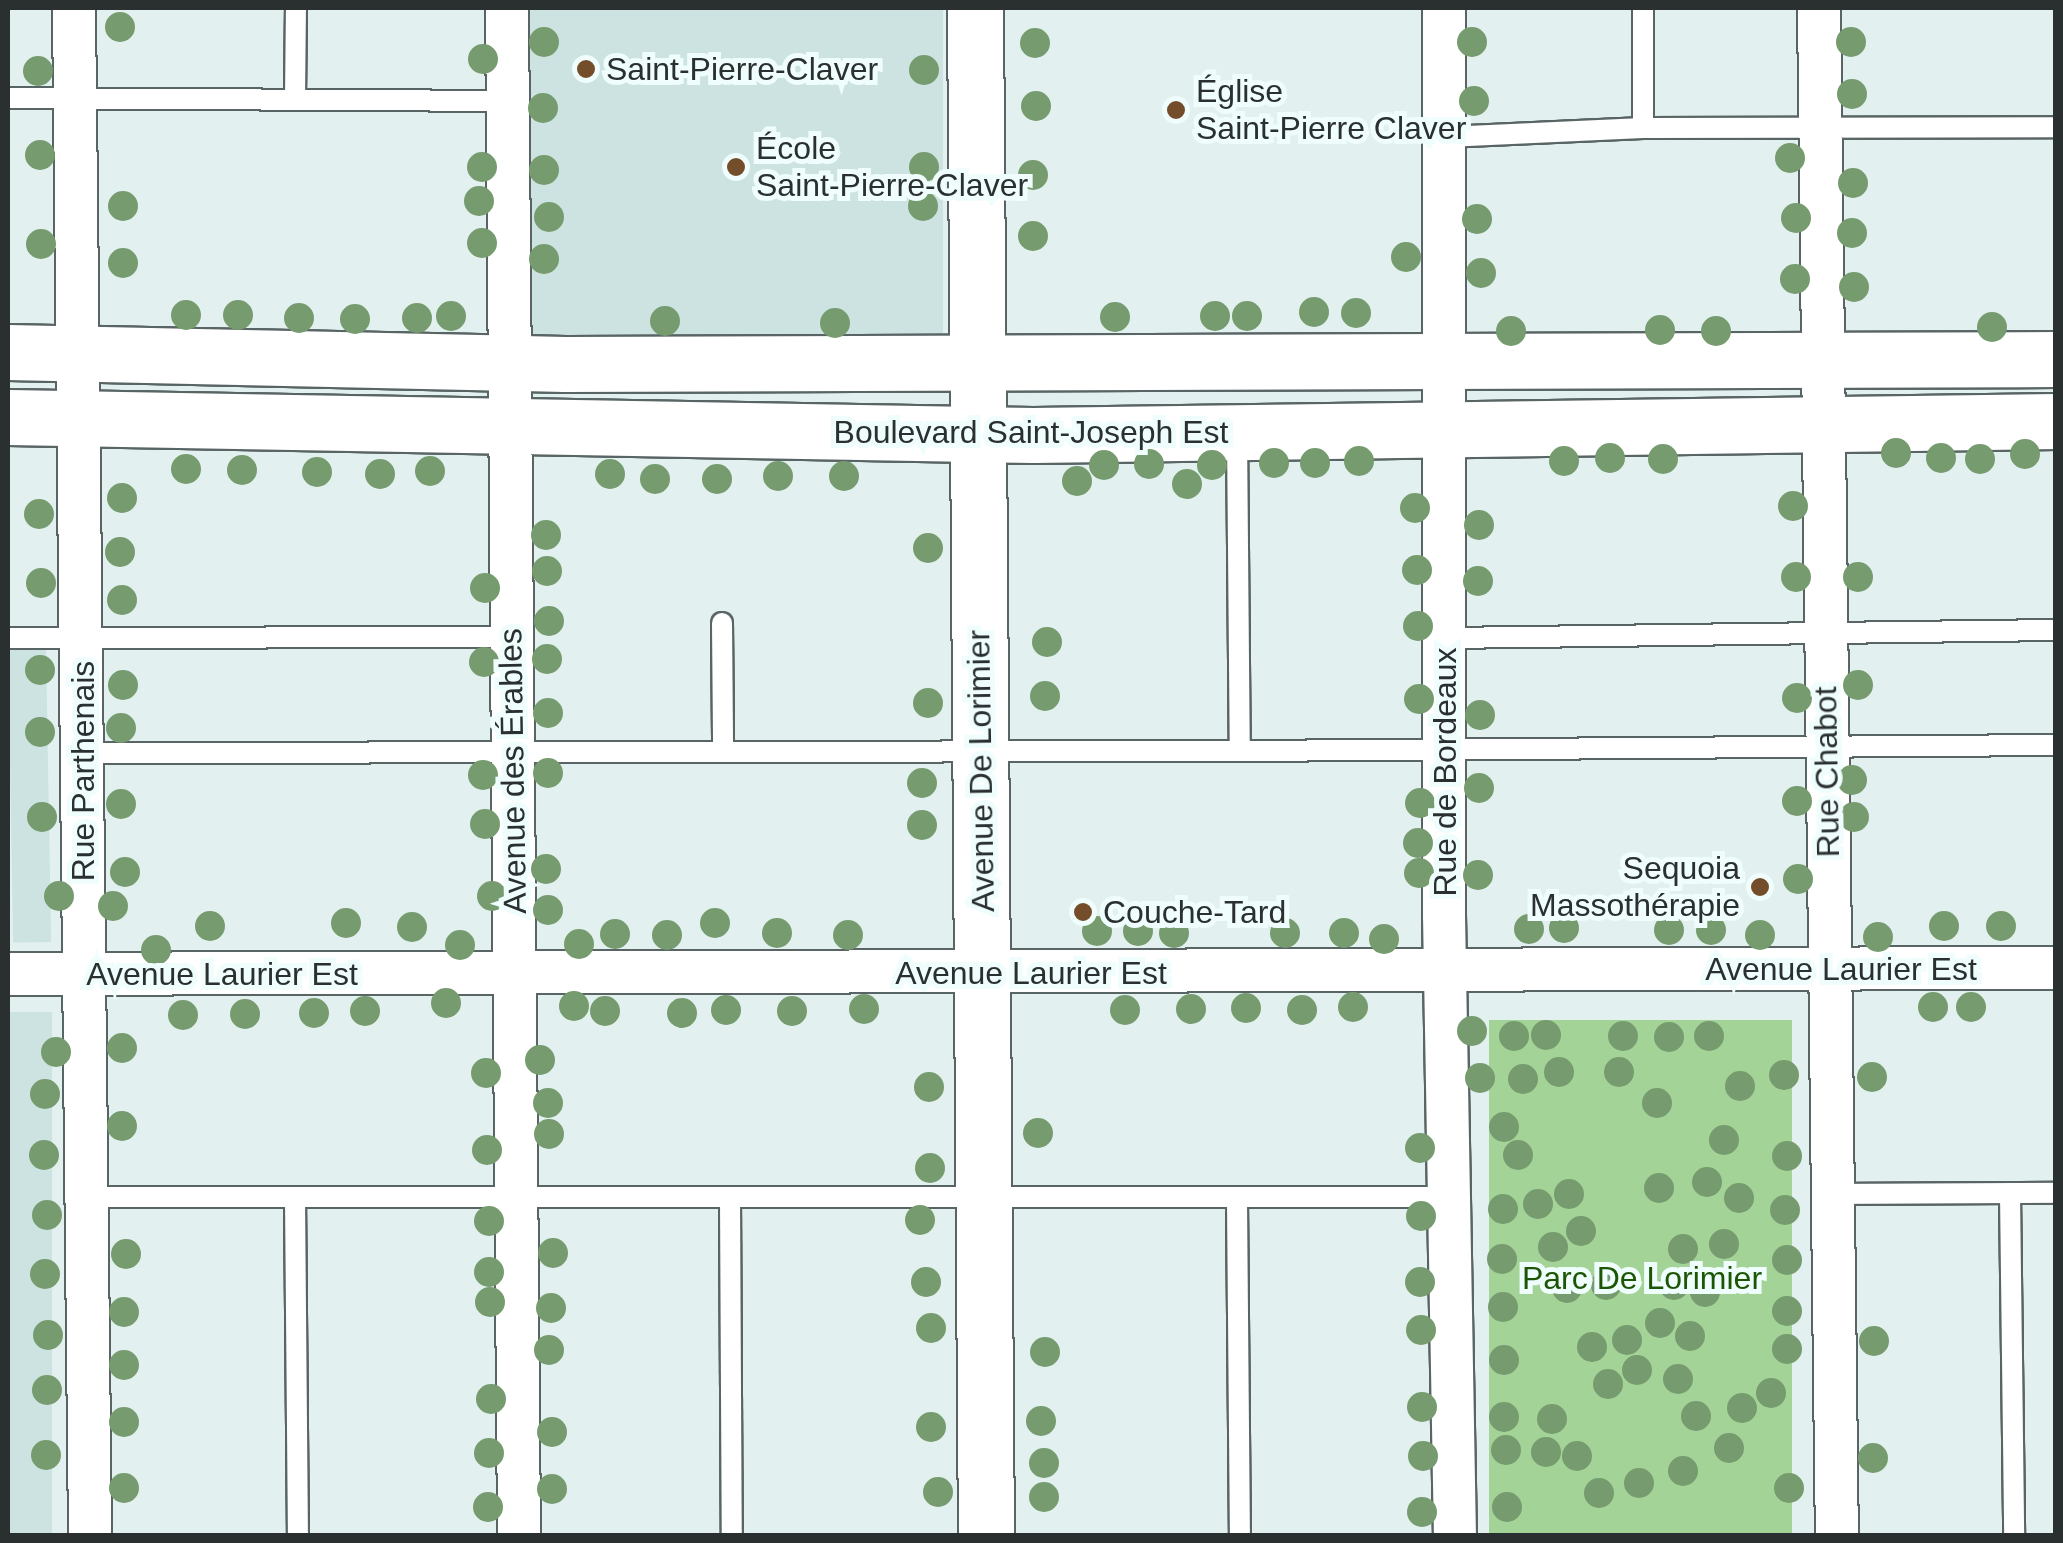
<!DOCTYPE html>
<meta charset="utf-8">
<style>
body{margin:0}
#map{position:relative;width:2063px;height:1543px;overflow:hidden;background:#e2f0ef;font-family:Helvetica,sans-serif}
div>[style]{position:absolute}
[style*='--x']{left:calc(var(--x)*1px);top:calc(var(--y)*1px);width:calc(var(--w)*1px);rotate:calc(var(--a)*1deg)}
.built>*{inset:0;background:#cce3e1;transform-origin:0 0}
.green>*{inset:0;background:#a4d397;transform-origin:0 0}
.roads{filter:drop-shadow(2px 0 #596564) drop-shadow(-2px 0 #596564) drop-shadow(0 2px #596564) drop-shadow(0 -2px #596564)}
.service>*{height:20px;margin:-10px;padding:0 10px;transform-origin:10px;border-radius:10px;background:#fff}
.minor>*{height:42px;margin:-21px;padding:0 21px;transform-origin:21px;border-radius:21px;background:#fff}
.secondary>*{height:55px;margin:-27.5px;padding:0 27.5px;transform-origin:27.5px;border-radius:27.5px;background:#fff}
.trees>*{width:30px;height:30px;margin:-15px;border-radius:50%;background:#759b6e}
.dots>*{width:28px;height:28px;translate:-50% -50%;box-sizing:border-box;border:5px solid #effdfc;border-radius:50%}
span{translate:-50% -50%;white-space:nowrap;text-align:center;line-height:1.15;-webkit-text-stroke:10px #effdfc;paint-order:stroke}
.poi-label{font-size:32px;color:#2a2f2f}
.left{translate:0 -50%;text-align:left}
.right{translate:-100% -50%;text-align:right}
.street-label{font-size:32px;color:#2a2f2f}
.park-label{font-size:32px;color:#1c5604}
.frame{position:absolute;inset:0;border:10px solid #2a2f2f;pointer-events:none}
</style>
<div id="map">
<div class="built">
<div style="left:529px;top:8px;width:414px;height:327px"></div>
<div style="left:46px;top:648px;width:294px;height:38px;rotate:89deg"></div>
<div style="left:8px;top:1012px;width:44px;height:523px"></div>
</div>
<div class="green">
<div style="left:1792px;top:1020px;width:515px;height:303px;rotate:90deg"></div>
</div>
<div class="roads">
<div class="service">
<div style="--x:1643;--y:8;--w:120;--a:90"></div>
<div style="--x:8;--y:98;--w:500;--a:0.34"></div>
<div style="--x:295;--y:99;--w:91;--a:-89.4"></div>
<div style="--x:1446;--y:137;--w:197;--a:-2.6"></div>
<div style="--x:1643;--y:128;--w:413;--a:-0.1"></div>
<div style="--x:1237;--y:432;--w:319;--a:89.5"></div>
<div style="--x:1240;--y:751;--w:816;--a:-0.42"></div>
<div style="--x:722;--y:623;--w:127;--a:89.5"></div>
<div style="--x:8;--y:638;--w:504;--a:-0.11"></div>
<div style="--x:1446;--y:638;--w:610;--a:-0.75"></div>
<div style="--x:83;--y:753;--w:1157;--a:-0.1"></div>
<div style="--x:2010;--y:1193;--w:343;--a:89.3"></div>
<div style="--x:1834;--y:1194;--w:222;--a:-0.3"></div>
<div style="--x:88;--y:1197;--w:1363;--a:0"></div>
<div style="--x:295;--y:1197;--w:339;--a:89.5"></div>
<div style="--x:730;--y:1199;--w:337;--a:89.7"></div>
<div style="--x:1237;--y:1201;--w:335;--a:89.5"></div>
</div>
<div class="minor">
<div style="--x:74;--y:8;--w:1528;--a:89.4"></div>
<div style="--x:507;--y:8;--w:1528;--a:89.55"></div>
<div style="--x:1444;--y:8;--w:907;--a:90"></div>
<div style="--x:1444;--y:915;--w:621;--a:88.99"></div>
<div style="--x:1819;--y:8;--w:1528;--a:89.33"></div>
<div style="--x:8;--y:974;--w:2048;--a:-0.17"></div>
</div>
<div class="secondary">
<div style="--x:975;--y:8;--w:1528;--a:89.59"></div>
<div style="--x:8;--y:352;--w:557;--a:1.23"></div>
<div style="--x:565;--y:364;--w:1491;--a:-0.19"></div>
<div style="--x:8;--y:417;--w:1025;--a:1.01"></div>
<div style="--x:1033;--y:435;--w:1023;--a:-0.78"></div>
</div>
</div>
<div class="trees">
<div style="left:120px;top:27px"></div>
<div style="left:544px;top:42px"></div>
<div style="left:1472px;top:42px"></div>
<div style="left:1851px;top:42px"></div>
<div style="left:1035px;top:43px"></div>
<div style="left:483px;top:59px"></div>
<div style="left:924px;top:70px"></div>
<div style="left:38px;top:71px"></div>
<div style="left:1852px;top:94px"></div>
<div style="left:1474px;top:101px"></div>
<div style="left:1036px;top:106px"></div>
<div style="left:543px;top:108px"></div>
<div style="left:40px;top:155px"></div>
<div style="left:1790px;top:158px"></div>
<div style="left:482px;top:167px"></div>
<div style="left:924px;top:167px"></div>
<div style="left:544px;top:170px"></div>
<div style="left:1033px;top:175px"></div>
<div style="left:1853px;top:183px"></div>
<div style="left:479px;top:201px"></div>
<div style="left:123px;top:206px"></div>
<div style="left:923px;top:206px"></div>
<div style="left:549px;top:217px"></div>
<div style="left:1796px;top:218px"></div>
<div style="left:1477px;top:219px"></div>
<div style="left:1852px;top:233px"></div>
<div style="left:1033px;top:236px"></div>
<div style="left:482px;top:243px"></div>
<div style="left:41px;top:244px"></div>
<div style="left:1406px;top:257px"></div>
<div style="left:544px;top:259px"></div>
<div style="left:123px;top:263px"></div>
<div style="left:1481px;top:273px"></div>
<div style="left:1795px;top:279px"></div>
<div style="left:1854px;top:287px"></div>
<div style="left:1314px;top:312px"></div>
<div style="left:1356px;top:313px"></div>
<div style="left:186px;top:315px"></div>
<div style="left:238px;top:315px"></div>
<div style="left:451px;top:316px"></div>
<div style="left:1215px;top:316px"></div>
<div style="left:1247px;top:316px"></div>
<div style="left:1115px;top:317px"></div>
<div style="left:299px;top:318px"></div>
<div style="left:417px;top:318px"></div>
<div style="left:355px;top:319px"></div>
<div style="left:665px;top:321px"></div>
<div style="left:835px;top:323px"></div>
<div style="left:1992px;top:327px"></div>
<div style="left:1660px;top:330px"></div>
<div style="left:1511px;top:331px"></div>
<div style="left:1716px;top:331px"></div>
<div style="left:1896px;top:453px"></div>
<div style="left:2025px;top:454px"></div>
<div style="left:1610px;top:458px"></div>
<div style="left:1941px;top:458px"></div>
<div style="left:1663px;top:459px"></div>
<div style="left:1980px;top:459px"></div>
<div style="left:1359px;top:461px"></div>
<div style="left:1564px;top:461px"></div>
<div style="left:1274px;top:463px"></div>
<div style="left:1315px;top:463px"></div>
<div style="left:1149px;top:464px"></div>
<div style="left:1104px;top:465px"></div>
<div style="left:1212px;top:465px"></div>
<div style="left:186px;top:469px"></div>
<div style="left:242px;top:470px"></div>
<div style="left:430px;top:471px"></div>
<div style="left:317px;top:472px"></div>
<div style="left:380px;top:474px"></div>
<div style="left:610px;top:474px"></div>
<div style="left:778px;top:476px"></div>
<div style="left:844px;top:476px"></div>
<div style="left:655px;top:479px"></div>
<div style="left:717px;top:479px"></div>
<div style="left:1077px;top:481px"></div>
<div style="left:1187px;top:484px"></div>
<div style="left:122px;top:498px"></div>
<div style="left:1793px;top:506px"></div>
<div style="left:1415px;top:508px"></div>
<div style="left:39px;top:514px"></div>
<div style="left:1479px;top:525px"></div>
<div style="left:546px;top:535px"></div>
<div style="left:928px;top:548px"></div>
<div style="left:120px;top:552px"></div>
<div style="left:1417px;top:570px"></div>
<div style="left:547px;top:571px"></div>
<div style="left:1796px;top:577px"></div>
<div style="left:1858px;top:577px"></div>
<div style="left:1478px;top:581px"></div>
<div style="left:41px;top:583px"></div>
<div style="left:485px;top:588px"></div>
<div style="left:122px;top:600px"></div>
<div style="left:549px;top:621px"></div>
<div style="left:1418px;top:626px"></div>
<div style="left:1047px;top:642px"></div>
<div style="left:547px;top:659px"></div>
<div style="left:484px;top:662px"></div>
<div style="left:40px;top:670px"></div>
<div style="left:123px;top:685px"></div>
<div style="left:1858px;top:685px"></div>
<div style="left:1045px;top:696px"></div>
<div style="left:1797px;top:698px"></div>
<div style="left:1419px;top:699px"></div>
<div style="left:928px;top:703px"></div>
<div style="left:548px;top:713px"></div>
<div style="left:1480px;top:715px"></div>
<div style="left:121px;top:728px"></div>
<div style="left:40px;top:732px"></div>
<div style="left:548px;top:773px"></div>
<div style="left:483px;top:775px"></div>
<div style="left:1852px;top:780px"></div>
<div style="left:922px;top:783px"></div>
<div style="left:1479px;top:788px"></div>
<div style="left:1797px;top:801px"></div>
<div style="left:1420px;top:803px"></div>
<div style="left:121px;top:804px"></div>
<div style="left:42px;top:817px"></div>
<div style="left:1854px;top:817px"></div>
<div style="left:485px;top:824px"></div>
<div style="left:922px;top:825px"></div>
<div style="left:1418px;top:843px"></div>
<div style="left:546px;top:869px"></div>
<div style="left:125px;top:872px"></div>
<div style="left:1419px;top:873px"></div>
<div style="left:1478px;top:875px"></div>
<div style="left:1798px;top:879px"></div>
<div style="left:59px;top:896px"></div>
<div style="left:492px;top:896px"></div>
<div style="left:113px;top:906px"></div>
<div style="left:548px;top:910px"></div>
<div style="left:346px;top:923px"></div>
<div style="left:715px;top:923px"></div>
<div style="left:210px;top:926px"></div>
<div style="left:1944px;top:926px"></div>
<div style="left:2001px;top:926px"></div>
<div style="left:412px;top:927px"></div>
<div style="left:1564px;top:928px"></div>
<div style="left:1529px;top:929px"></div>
<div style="left:1669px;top:930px"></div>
<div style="left:1711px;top:930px"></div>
<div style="left:1097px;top:931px"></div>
<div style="left:1138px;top:931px"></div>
<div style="left:777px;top:933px"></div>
<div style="left:1174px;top:933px"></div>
<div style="left:1285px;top:933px"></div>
<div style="left:1344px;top:933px"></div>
<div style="left:615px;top:934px"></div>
<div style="left:667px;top:935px"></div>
<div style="left:848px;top:935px"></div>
<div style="left:1760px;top:935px"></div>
<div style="left:1878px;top:937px"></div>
<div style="left:1384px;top:939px"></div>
<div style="left:579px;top:944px"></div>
<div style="left:460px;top:945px"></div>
<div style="left:156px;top:950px"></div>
<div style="left:446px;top:1003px"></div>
<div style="left:574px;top:1006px"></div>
<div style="left:1353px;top:1007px"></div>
<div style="left:1933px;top:1007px"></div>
<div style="left:1971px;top:1007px"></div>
<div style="left:1246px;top:1008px"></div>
<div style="left:864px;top:1009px"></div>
<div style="left:1191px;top:1009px"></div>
<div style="left:726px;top:1010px"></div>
<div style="left:1125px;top:1010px"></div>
<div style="left:1302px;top:1010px"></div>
<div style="left:365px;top:1011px"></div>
<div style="left:605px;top:1011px"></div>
<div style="left:792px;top:1011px"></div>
<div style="left:314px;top:1013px"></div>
<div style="left:682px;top:1013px"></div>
<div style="left:245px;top:1014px"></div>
<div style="left:183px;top:1015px"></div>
<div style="left:1472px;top:1031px"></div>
<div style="left:1546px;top:1035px"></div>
<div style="left:1514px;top:1036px"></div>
<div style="left:1623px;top:1036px"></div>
<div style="left:1709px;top:1036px"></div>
<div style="left:1669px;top:1037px"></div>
<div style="left:122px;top:1048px"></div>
<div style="left:56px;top:1052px"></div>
<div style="left:540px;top:1060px"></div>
<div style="left:1559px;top:1072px"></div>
<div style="left:1619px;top:1072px"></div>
<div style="left:486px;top:1073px"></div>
<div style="left:1784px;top:1075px"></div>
<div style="left:1872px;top:1077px"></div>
<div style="left:1480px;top:1078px"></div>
<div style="left:1523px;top:1079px"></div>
<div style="left:1740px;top:1086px"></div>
<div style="left:929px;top:1087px"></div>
<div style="left:45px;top:1094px"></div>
<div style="left:548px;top:1103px"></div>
<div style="left:1657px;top:1103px"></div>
<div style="left:122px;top:1126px"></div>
<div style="left:1504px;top:1127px"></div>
<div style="left:1038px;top:1133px"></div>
<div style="left:549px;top:1134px"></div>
<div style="left:1724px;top:1140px"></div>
<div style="left:1420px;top:1148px"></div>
<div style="left:487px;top:1150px"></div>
<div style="left:44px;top:1155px"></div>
<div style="left:1518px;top:1155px"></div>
<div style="left:1787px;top:1156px"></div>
<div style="left:930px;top:1168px"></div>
<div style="left:1707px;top:1182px"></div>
<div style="left:1659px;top:1188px"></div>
<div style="left:1569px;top:1194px"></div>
<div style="left:1739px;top:1198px"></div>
<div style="left:1538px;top:1204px"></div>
<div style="left:1503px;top:1209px"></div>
<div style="left:1785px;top:1210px"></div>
<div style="left:47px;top:1215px"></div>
<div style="left:1421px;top:1216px"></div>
<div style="left:920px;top:1220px"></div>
<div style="left:489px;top:1221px"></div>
<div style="left:1581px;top:1231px"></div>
<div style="left:1724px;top:1244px"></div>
<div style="left:1553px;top:1247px"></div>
<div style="left:1683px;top:1249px"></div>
<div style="left:553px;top:1253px"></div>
<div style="left:126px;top:1254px"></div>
<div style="left:1502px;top:1259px"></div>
<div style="left:1787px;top:1260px"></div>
<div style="left:489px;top:1272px"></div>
<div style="left:45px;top:1274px"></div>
<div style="left:926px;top:1282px"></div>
<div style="left:1420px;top:1282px"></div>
<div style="left:1606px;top:1285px"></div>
<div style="left:1674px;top:1285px"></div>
<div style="left:1567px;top:1288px"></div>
<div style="left:1705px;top:1292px"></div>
<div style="left:490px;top:1302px"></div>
<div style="left:1503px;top:1307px"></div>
<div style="left:551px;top:1308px"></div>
<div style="left:1787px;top:1311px"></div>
<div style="left:124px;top:1312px"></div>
<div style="left:1660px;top:1323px"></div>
<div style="left:931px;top:1328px"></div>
<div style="left:1421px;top:1330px"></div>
<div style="left:48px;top:1335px"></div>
<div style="left:1690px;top:1336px"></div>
<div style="left:1627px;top:1340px"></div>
<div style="left:1874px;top:1341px"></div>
<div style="left:1592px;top:1347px"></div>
<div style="left:1787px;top:1349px"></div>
<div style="left:549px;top:1350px"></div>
<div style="left:1045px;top:1352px"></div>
<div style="left:1504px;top:1360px"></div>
<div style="left:124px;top:1365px"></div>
<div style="left:1637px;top:1370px"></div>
<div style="left:1678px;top:1379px"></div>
<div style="left:1608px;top:1384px"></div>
<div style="left:47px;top:1390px"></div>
<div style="left:1771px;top:1393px"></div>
<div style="left:491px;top:1399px"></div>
<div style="left:1422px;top:1407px"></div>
<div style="left:1742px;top:1408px"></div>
<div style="left:1696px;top:1416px"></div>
<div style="left:1504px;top:1417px"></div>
<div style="left:1552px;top:1419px"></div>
<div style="left:1041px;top:1421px"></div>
<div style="left:124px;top:1422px"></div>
<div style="left:931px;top:1427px"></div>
<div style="left:552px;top:1432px"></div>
<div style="left:1729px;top:1448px"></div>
<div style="left:1506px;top:1450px"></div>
<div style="left:1546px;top:1452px"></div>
<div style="left:489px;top:1453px"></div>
<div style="left:46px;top:1455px"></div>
<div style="left:1423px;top:1456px"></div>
<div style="left:1577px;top:1456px"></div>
<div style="left:1873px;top:1458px"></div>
<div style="left:1044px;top:1463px"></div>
<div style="left:1683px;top:1471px"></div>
<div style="left:1639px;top:1483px"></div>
<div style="left:124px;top:1488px"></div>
<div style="left:1789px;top:1488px"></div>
<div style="left:552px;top:1489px"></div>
<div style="left:938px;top:1492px"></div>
<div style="left:1599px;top:1493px"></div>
<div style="left:1044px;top:1497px"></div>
<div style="left:488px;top:1507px"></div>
<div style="left:1507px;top:1507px"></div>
<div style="left:1422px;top:1512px"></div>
</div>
<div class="dots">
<div style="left:586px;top:69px;background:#744d2b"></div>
<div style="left:1176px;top:110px;background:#744d2b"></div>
<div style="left:736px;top:167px;background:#744d2b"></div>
<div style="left:1760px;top:887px;background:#744d2b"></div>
<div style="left:1083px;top:912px;background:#744d2b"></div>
</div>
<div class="poi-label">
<span class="left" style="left:606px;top:69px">Saint-Pierre-Claver</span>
<span class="left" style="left:1196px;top:110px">Église<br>Saint-Pierre Claver</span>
<span class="left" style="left:756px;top:167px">École<br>Saint-Pierre-Claver</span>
<span class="right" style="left:1740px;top:887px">Sequoia<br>Massothérapie</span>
<span class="left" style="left:1103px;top:912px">Couche-Tard</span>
</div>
<div class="street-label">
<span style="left:1031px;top:432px">Boulevard Saint-Joseph Est</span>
<span style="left:83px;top:771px;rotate:-90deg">Rue Parthenais</span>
<span style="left:513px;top:771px;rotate:-91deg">Avenue des Érables</span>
<span style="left:981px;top:771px;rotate:-91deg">Avenue De Lorimier</span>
<span style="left:1445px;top:772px;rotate:-90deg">Rue de Bordeaux</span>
<span style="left:1827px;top:772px;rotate:-91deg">Rue Chabot</span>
<span style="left:1841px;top:969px">Avenue Laurier Est</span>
<span style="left:1031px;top:973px">Avenue Laurier Est</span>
<span style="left:222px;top:974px">Avenue Laurier Est</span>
</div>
<div class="park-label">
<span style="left:1642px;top:1278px">Parc De Lorimier</span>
</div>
<div class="frame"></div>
</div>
